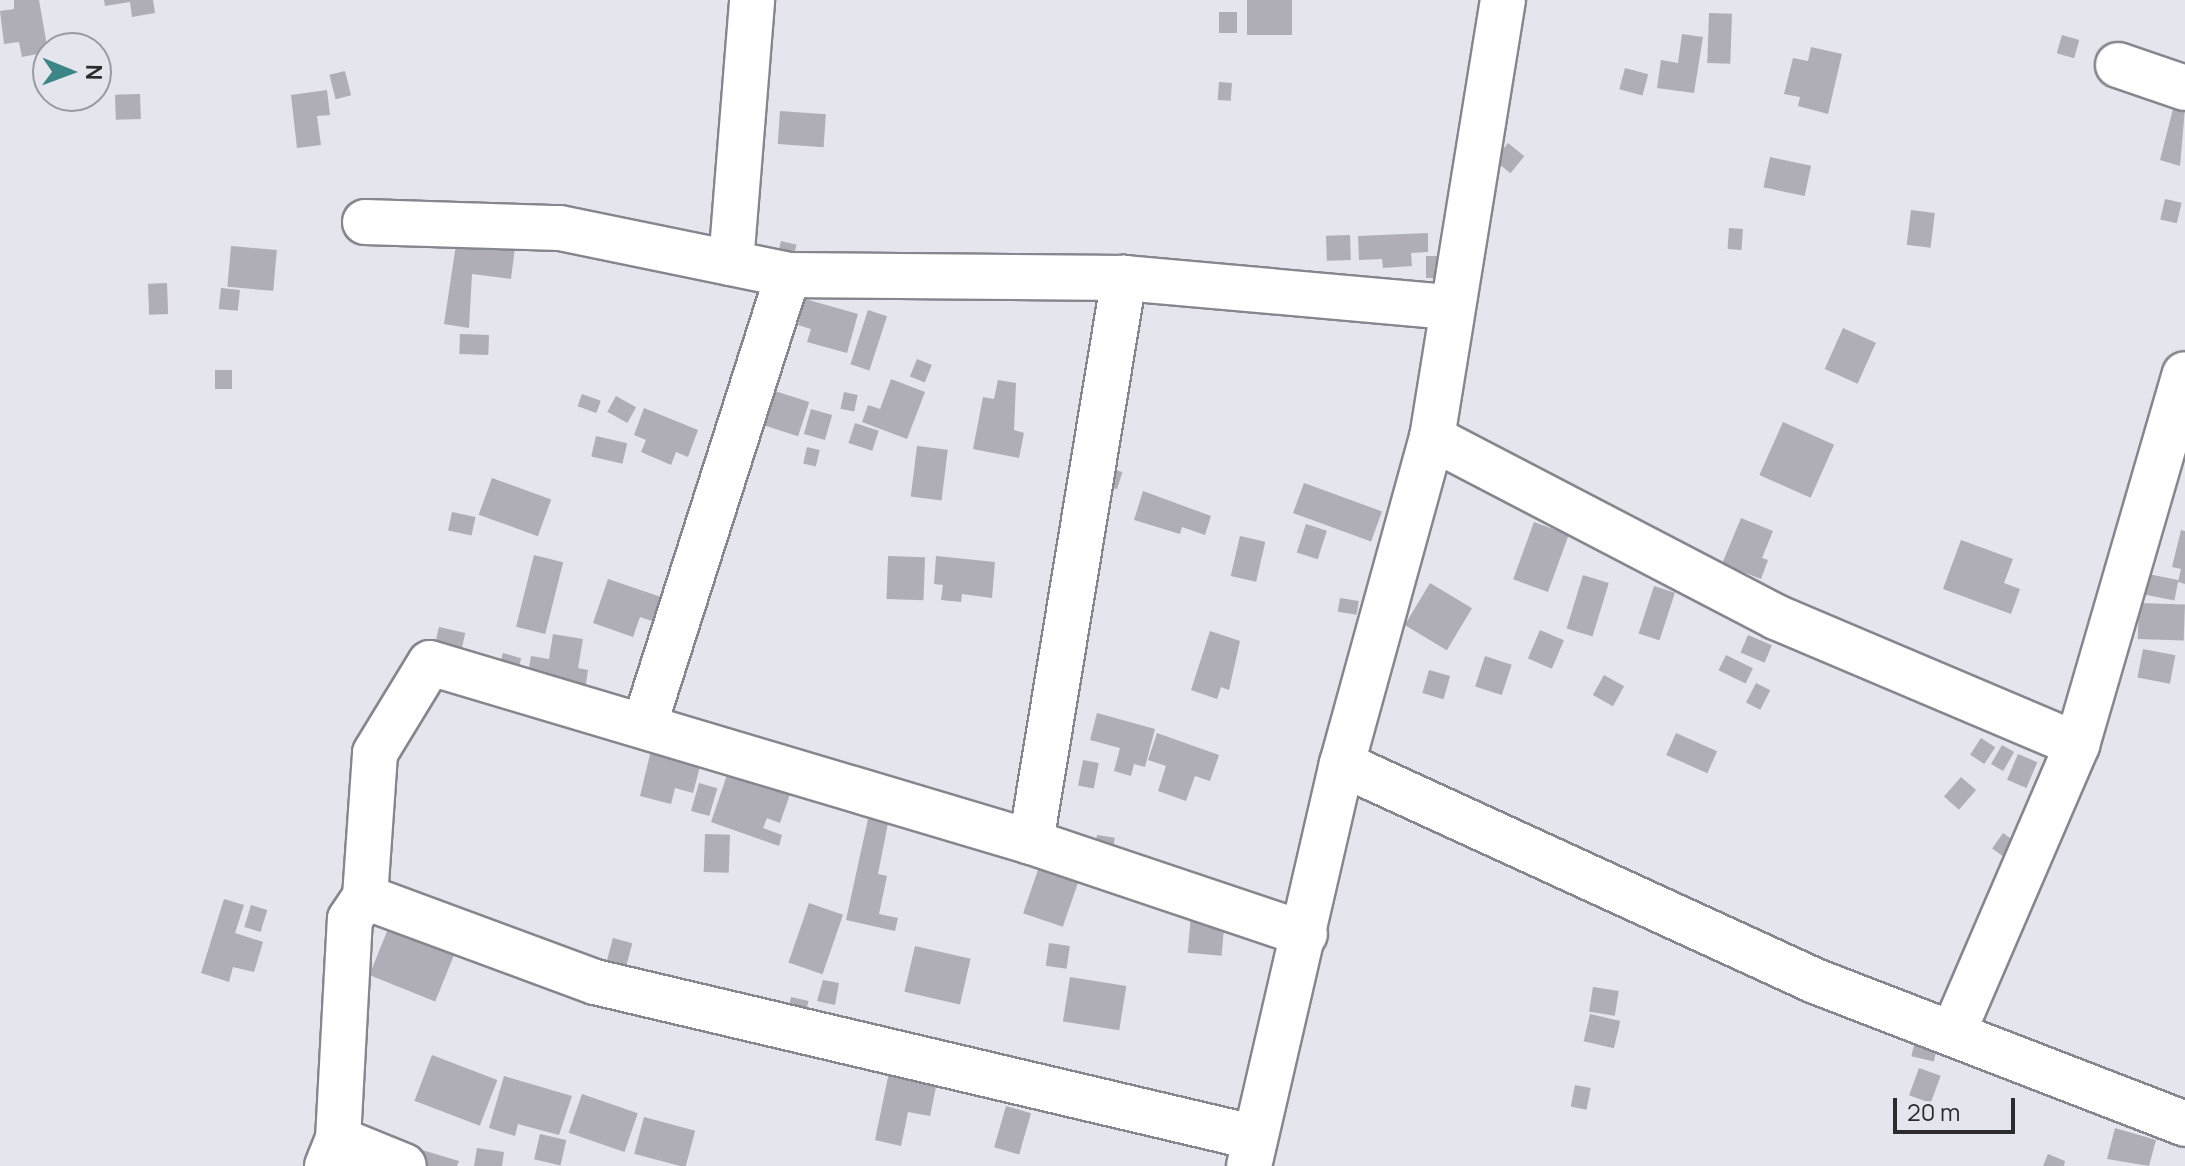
<!DOCTYPE html>
<style>
body{margin:0}
#map{position:relative;width:2185px;height:1166px;overflow:hidden;background:#e4e5ed;font-family:Manrope,sans-serif}
div>[style]{position:absolute}
[style*='--x']{left:calc(var(--x)*1px);top:calc(var(--y)*1px);width:calc(var(--w)*1px);rotate:calc(var(--a)*1deg)}
.building>*{inset:0;background:#afadb6;transform-origin:0 0}
.roads{filter:drop-shadow(2px 0 #86868e) drop-shadow(-2px 0 #86868e) drop-shadow(0 2px #86868e) drop-shadow(0 -2px #86868e)}
.minor>*{height:44px;margin:-22px;padding:0 22px;transform-origin:22px;border-radius:22px;background:#fff}
span{translate:-50% -50%;white-space:nowrap;text-align:center;line-height:1.15;-webkit-text-stroke:8px #e4e5ed;paint-order:stroke}
.north{position:absolute;left:32px;top:32px;width:80px;height:80px;box-sizing:border-box;background:#e4e5ed;border:2px solid #9a9ba1;border-radius:50%;rotate:91deg;font-size:22px;font-weight:700;line-height:32px;text-align:center;color:#2c2c2f}
.north::after{content:'';display:block;margin:auto;width:28px;height:36px;background:#3d8687;clip-path:polygon(50% 0,100% 100%,50% 72%,0 100%)}
.scale{position:absolute;left:1893px;top:1098px;width:122px;height:36px;box-sizing:border-box;border:4px solid #2c2c2f;border-top:0;padding-left:10px;font-size:24px;line-height:28px;white-space:nowrap;color:#2c2c2f;-webkit-text-stroke:6px #e4e5ed;paint-order:stroke}
</style>
<div id="map">
<div class="building">
<div style="clip-path:polygon(14px 0,39px 0,48px 52px,22px 57px,19px 42px,4px 44px,0 11px,14px 9px)"></div>
<div style="clip-path:polygon(104px 0,153px 0,155px 13px,132px 17px,130px 2px,105px 6px)"></div>
<div style="left:1247px;top:0;width:45px;height:35px"></div>
<div style="left:1219px;top:12px;width:18px;height:21px"></div>
<div style="left:1709px;top:13px;width:23px;height:50px;rotate:2deg"></div>
<div style="clip-path:polygon(1682px 34px,1703px 37px,1694px 93px,1657px 88px,1661px 60px,1678px 63px)"></div>
<div style="left:2062px;top:35px;width:18px;height:19px;rotate:16deg"></div>
<div style="clip-path:polygon(1811px 47px,1842px 54px,1828px 114px,1798px 106px,1800px 97px,1784px 94px,1793px 58px,1808px 61px)"></div>
<div style="left:1625px;top:68px;width:24px;height:22px;rotate:15deg"></div>
<div style="left:345px;top:71px;width:25px;height:16px;rotate:76deg"></div>
<div style="left:1219px;top:82px;width:13px;height:18px;rotate:4deg"></div>
<div style="clip-path:polygon(327px 90px,330px 115px,317px 116px,321px 145px,297px 148px,291px 95px)"></div>
<div style="left:140px;top:94px;width:25px;height:25px;rotate:88deg"></div>
<div style="clip-path:polygon(2174px 105px,2185px 108px,2180px 166px,2160px 160px)"></div>
<div style="left:780px;top:111px;width:46px;height:33px;rotate:4deg"></div>
<div style="left:1508px;top:143px;width:21px;height:22px;rotate:39deg"></div>
<div style="left:1770px;top:157px;width:42px;height:31px;rotate:12deg"></div>
<div style="left:2165px;top:199px;width:17px;height:21px;rotate:13deg"></div>
<div style="left:1911px;top:210px;width:24px;height:35px;rotate:7deg"></div>
<div style="left:1729px;top:228px;width:14px;height:21px;rotate:4deg"></div>
<div style="clip-path:polygon(1428px 233px,1428px 252px,1411px 253px,1412px 266px,1383px 268px,1382px 259px,1359px 260px,1358px 236px)"></div>
<div style="left:1350px;top:235px;width:25px;height:24px;rotate:88deg"></div>
<div style="clip-path:polygon(457px 238px,515px 247px,511px 279px,472px 274px,469px 328px,444px 324px)"></div>
<div style="left:781px;top:241px;width:16px;height:19px;rotate:14deg"></div>
<div style="left:231px;top:246px;width:46px;height:41px;rotate:5deg"></div>
<div style="left:1426px;top:256px;width:19px;height:22px"></div>
<div style="left:167px;top:283px;width:31px;height:19px;rotate:88deg"></div>
<div style="left:221px;top:288px;width:19px;height:21px;rotate:6deg"></div>
<div style="clip-path:polygon(805px 299px,858px 314px,847px 353px,807px 342px,811px 329px,798px 325px)"></div>
<div style="left:868px;top:310px;width:20px;height:57px;rotate:18deg"></div>
<div style="left:1843px;top:328px;width:36px;height:45px;rotate:24deg"></div>
<div style="left:460px;top:334px;width:29px;height:20px;rotate:2deg"></div>
<div style="left:917px;top:359px;width:16px;height:19px;rotate:22deg"></div>
<div style="left:215px;top:370px;width:17px;height:19px"></div>
<div style="clip-path:polygon(891px 379px,925px 392px,907px 439px,862px 422px,868px 405px,880px 409px)"></div>
<div style="clip-path:polygon(998px 380px,1016px 383px,1014px 430px,1024px 433px,1019px 458px,973px 449px,983px 397px,994px 399px)"></div>
<div style="left:775px;top:391px;width:36px;height:36px;rotate:18deg"></div>
<div style="left:844px;top:392px;width:14px;height:17px;rotate:12deg"></div>
<div style="left:582px;top:394px;width:20px;height:13px;rotate:20deg"></div>
<div style="left:616px;top:396px;width:23px;height:18px;rotate:29deg"></div>
<div style="clip-path:polygon(644px 408px,698px 430px,688px 457px,676px 452px,671px 465px,641px 452px,646px 440px,634px 435px)"></div>
<div style="left:811px;top:409px;width:22px;height:26px;rotate:16deg"></div>
<div style="left:1783px;top:422px;width:56px;height:58px;rotate:24deg"></div>
<div style="left:855px;top:423px;width:25px;height:21px;rotate:18deg"></div>
<div style="left:596px;top:436px;width:32px;height:21px;rotate:13deg"></div>
<div style="left:917px;top:446px;width:31px;height:51px;rotate:7deg"></div>
<div style="left:807px;top:447px;width:13px;height:17px;rotate:13deg"></div>
<div style="left:1109px;top:468px;width:14px;height:18px;rotate:17deg"></div>
<div style="left:492px;top:478px;width:63px;height:39px;rotate:20deg"></div>
<div style="left:1304px;top:483px;width:83px;height:32px;rotate:20deg"></div>
<div style="clip-path:polygon(1143px 491px,1211px 516px,1205px 535px,1182px 527px,1180px 534px,1134px 520px)"></div>
<div style="left:452px;top:512px;width:24px;height:19px;rotate:12deg"></div>
<div style="clip-path:polygon(1741px 518px,1773px 531px,1762px 558px,1768px 560px,1761px 579px,1722px 564px)"></div>
<div style="left:1534px;top:522px;width:37px;height:61px;rotate:20deg"></div>
<div style="left:1306px;top:524px;width:22px;height:30px;rotate:18deg"></div>
<div style="clip-path:polygon(2181px 530px,2185px 531px,2185px 584px,2178px 582px,2181px 569px,2172px 567px)"></div>
<div style="left:1240px;top:536px;width:26px;height:41px;rotate:13deg"></div>
<div style="clip-path:polygon(1961px 540px,2013px 559px,2004px 583px,2020px 589px,2011px 614px,1943px 589px)"></div>
<div style="left:534px;top:555px;width:30px;height:74px;rotate:14deg"></div>
<div style="left:888px;top:556px;width:37px;height:43px;rotate:2deg"></div>
<div style="clip-path:polygon(936px 556px,995px 562px,992px 598px,962px 594px,961px 602px,941px 600px,943px 585px,934px 584px)"></div>
<div style="left:2148px;top:574px;width:31px;height:21px;rotate:11deg"></div>
<div style="left:1583px;top:575px;width:27px;height:56px;rotate:17deg"></div>
<div style="clip-path:polygon(608px 579px,667px 599px,658px 623px,640px 617px,633px 637px,593px 623px)"></div>
<div style="left:1430px;top:583px;width:49px;height:49px;rotate:31deg"></div>
<div style="left:1654px;top:586px;width:22px;height:50px;rotate:18deg"></div>
<div style="left:1340px;top:598px;width:19px;height:14px;rotate:9deg"></div>
<div style="left:2139px;top:603px;width:46px;height:36px;rotate:2deg"></div>
<div style="left:439px;top:627px;width:27px;height:19px;rotate:13deg"></div>
<div style="left:1540px;top:630px;width:26px;height:31px;rotate:23deg"></div>
<div style="clip-path:polygon(1210px 631px,1240px 641px,1229px 690px,1221px 687px,1217px 699px,1191px 690px)"></div>
<div style="clip-path:polygon(553px 634px,583px 639px,578px 668px,588px 670px,585px 690px,527px 679px,531px 656px,549px 659px)"></div>
<div style="left:1748px;top:635px;width:26px;height:19px;rotate:23deg"></div>
<div style="left:2143px;top:649px;width:33px;height:29px;rotate:11deg"></div>
<div style="left:503px;top:653px;width:19px;height:19px;rotate:16deg"></div>
<div style="left:1726px;top:655px;width:30px;height:17px;rotate:26deg"></div>
<div style="left:1485px;top:656px;width:28px;height:32px;rotate:18deg"></div>
<div style="left:1429px;top:670px;width:22px;height:24px;rotate:16deg"></div>
<div style="left:1604px;top:675px;width:23px;height:23px;rotate:29deg"></div>
<div style="left:1756px;top:683px;width:16px;height:22px;rotate:27deg"></div>
<div style="clip-path:polygon(1097px 713px,1155px 729px,1145px 767px,1134px 764px,1131px 776px,1114px 771px,1120px 748px,1090px 740px)"></div>
<div style="clip-path:polygon(1157px 733px,1219px 755px,1210px 781px,1195px 776px,1186px 801px,1158px 791px,1166px 766px,1148px 760px)"></div>
<div style="left:1676px;top:733px;width:45px;height:24px;rotate:24deg"></div>
<div style="left:1981px;top:738px;width:17px;height:20px;rotate:33deg"></div>
<div style="clip-path:polygon(653px 742px,703px 755px,693px 793px,675px 788px,671px 804px,640px 796px)"></div>
<div style="left:2002px;top:745px;width:14px;height:22px;rotate:30deg"></div>
<div style="left:2018px;top:754px;width:21px;height:28px;rotate:23deg"></div>
<div style="left:1083px;top:760px;width:16px;height:26px;rotate:11deg"></div>
<div style="clip-path:polygon(728px 772px,790px 794px,780px 823px,767px 818px,763px 828px,782px 835px,779px 846px,711px 822px)"></div>
<div style="left:1961px;top:777px;width:20px;height:26px;rotate:41deg"></div>
<div style="left:699px;top:783px;width:19px;height:29px;rotate:16deg"></div>
<div style="clip-path:polygon(868px 819px,888px 823px,878px 874px,887px 876px,879px 914px,898px 918px,895px 931px,846px 920px)"></div>
<div style="left:2003px;top:833px;width:19px;height:19px;rotate:35deg"></div>
<div style="left:705px;top:834px;width:25px;height:38px;rotate:2deg"></div>
<div style="left:1097px;top:835px;width:18px;height:18px;rotate:9deg"></div>
<div style="left:1040px;top:864px;width:42px;height:52px;rotate:19deg"></div>
<div style="clip-path:polygon(224px 899px,244px 905px,235px 933px,263px 942px,254px 972px,233px 967px,229px 982px,201px 973px)"></div>
<div style="left:809px;top:903px;width:36px;height:63px;rotate:19deg"></div>
<div style="left:251px;top:905px;width:17px;height:23px;rotate:17deg"></div>
<div style="left:1191px;top:915px;width:34px;height:38px;rotate:5deg"></div>
<div style="left:390px;top:924px;width:71px;height:55px;rotate:22deg"></div>
<div style="left:613px;top:938px;width:20px;height:35px;rotate:15deg"></div>
<div style="left:1049px;top:943px;width:21px;height:23px;rotate:8deg"></div>
<div style="left:915px;top:946px;width:57px;height:47px;rotate:13deg"></div>
<div style="left:1070px;top:977px;width:57px;height:45px;rotate:9deg"></div>
<div style="clip-path:polygon(823px 980px,839px 983px,835px 1005px,817px 1001px)"></div>
<div style="left:1593px;top:987px;width:26px;height:25px;rotate:9deg"></div>
<div style="left:791px;top:997px;width:18px;height:17px;rotate:13deg"></div>
<div style="left:1590px;top:1014px;width:31px;height:28px;rotate:13deg"></div>
<div style="left:1917px;top:1032px;width:23px;height:25px;rotate:13deg"></div>
<div style="left:432px;top:1055px;width:70px;height:49px;rotate:21deg"></div>
<div style="left:1919px;top:1068px;width:23px;height:29px;rotate:20deg"></div>
<div style="clip-path:polygon(889px 1072px,937px 1082px,930px 1116px,908px 1112px,901px 1146px,875px 1140px)"></div>
<div style="clip-path:polygon(504px 1076px,572px 1096px,559px 1135px,518px 1124px,515px 1136px,489px 1128px)"></div>
<div style="left:1575px;top:1085px;width:16px;height:22px;rotate:11deg"></div>
<div style="left:582px;top:1094px;width:59px;height:41px;rotate:19deg"></div>
<div style="left:1006px;top:1106px;width:26px;height:43px;rotate:16deg"></div>
<div style="left:644px;top:1117px;width:53px;height:38px;rotate:15deg"></div>
<div style="clip-path:polygon(2115px 1128px,2156px 1140px,2149px 1166px,2107px 1159px)"></div>
<div style="left:540px;top:1134px;width:27px;height:26px;rotate:13deg"></div>
<div style="clip-path:polygon(477px 1148px,504px 1152px,502px 1166px,474px 1166px)"></div>
<div style="clip-path:polygon(422px 1150px,459px 1161px,457px 1166px,417px 1166px)"></div>
<div style="clip-path:polygon(2048px 1154px,2065px 1161px,2064px 1166px,2043px 1166px)"></div>
</div>
<div class="roads">
<div class="minor">
<div style="--x:2118;--y:65;--w:71;--a:18.9"></div>
<div style="--x:365;--y:222;--w:195;--a:1.8"></div>
<div style="--x:560;--y:228;--w:233;--a:11.6"></div>
<div style="--x:788;--y:275;--w:336;--a:0.5"></div>
<div style="--x:1124;--y:278;--w:327;--a:5.1"></div>
<div style="--x:731;--y:263;--w:264;--a:-85.4"></div>
<div style="--x:1432;--y:438;--w:388;--a:27.5"></div>
<div style="--x:1776;--y:617;--w:327;--a:23"></div>
<div style="--x:644;--y:726;--w:473;--a:-72.3"></div>
<div style="--x:1342;--y:764;--w:520;--a:24.64"></div>
<div style="--x:1815;--y:981;--w:397;--a:21.1"></div>
<div style="--x:1031;--y:842;--w:572;--a:-80.64"></div>
<div style="--x:365;--y:897;--w:245;--a:20.3"></div>
<div style="--x:595;--y:982;--w:675;--a:13.27"></div>
<div style="--x:1953;--y:1033;--w:314;--a:-66.7"></div>
<div style="--x:2077;--y:745;--w:386;--a:-73.8"></div>
<div style="--x:338;--y:1139;--w:71;--a:22.2"></div>
<div style="--x:327;--y:1166;--w:29;--a:-68"></div>
<div style="--x:338;--y:1139;--w:220;--a:-86.9"></div>
<div style="--x:350;--y:919;--w:27;--a:-56"></div>
<div style="--x:365;--y:897;--w:144;--a:-86"></div>
<div style="--x:375;--y:753;--w:105;--a:-58.6"></div>
<div style="--x:430;--y:663;--w:627;--a:16.59"></div>
<div style="--x:1031;--y:842;--w:289;--a:18.6"></div>
<div style="--x:1249;--y:1166;--w:413;--a:-77"></div>
<div style="--x:1342;--y:764;--w:338;--a:-74.6"></div>
<div style="--x:1432;--y:438;--w:444;--a:-80.8"></div>
</div>
</div>
<div class="north">N</div>
<div class="scale">20 m</div>
</div>
